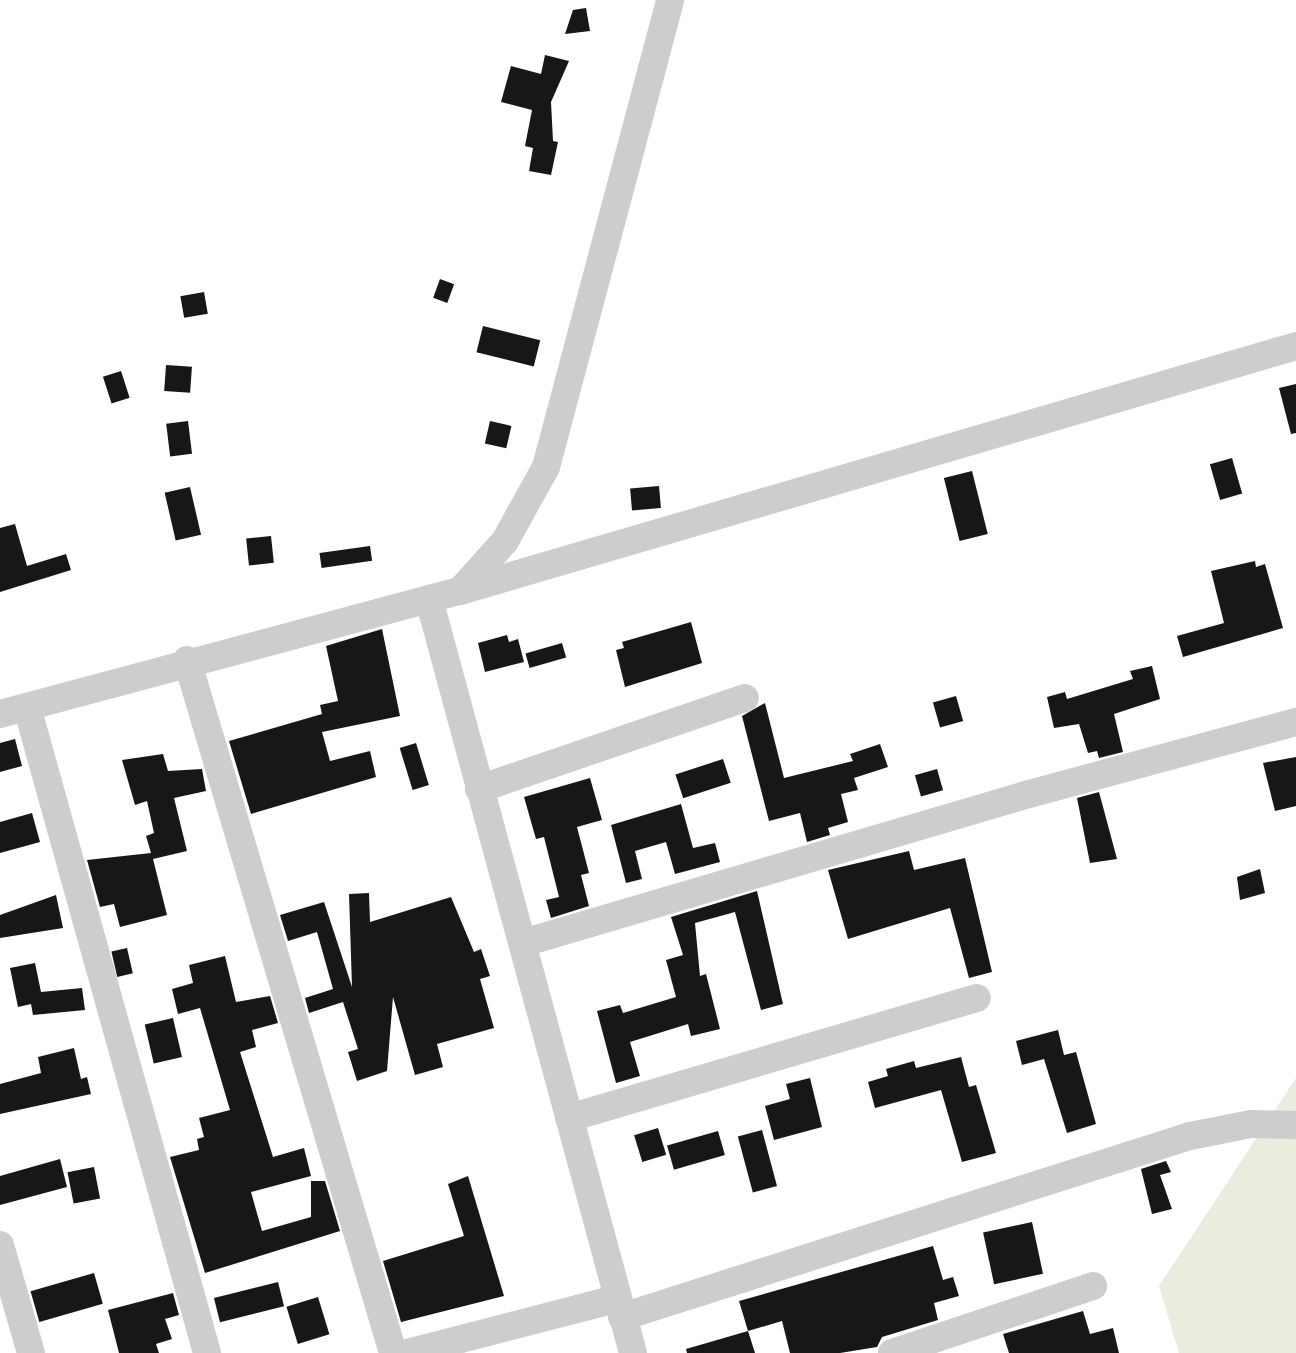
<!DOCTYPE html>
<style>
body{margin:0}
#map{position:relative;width:1296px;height:1353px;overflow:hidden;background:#fff;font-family:Mulish,sans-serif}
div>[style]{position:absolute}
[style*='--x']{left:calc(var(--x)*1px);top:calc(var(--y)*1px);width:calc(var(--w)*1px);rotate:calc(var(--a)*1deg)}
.green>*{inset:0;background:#e8edde}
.building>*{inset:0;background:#171717;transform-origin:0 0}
.minor>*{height:28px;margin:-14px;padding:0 14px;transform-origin:14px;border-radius:14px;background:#cdcdcd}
span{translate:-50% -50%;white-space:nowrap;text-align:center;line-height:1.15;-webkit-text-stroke:6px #fff;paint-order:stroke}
</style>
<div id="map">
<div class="green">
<div style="clip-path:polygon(1296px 1078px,1296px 1353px,1179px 1353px,1159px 1286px)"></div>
</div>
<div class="building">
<div style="clip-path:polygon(586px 8px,590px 31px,565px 34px,573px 10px)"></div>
<div style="clip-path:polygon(545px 55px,569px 61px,551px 102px,553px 141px,558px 142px,551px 175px,529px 171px,533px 148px,525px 146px,532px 110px,501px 102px,511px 66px,541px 74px)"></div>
<div style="left:440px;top:279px;width:15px;height:20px;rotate:20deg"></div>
<div style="left:204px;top:292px;width:22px;height:24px;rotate:80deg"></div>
<div style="left:483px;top:326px;width:59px;height:27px;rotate:14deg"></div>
<div style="left:166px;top:365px;width:26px;height:26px;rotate:4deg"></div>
<div style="left:121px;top:371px;width:28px;height:19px;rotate:72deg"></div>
<div style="clip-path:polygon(1296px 384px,1296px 433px,1291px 434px,1279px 388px)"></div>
<div style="left:188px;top:421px;width:33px;height:22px;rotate:83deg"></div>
<div style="left:490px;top:421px;width:22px;height:23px;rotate:13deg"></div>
<div style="left:1232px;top:458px;width:37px;height:23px;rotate:74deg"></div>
<div style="left:972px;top:471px;width:65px;height:29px;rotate:76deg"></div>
<div style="left:659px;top:486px;width:22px;height:29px;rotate:85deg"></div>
<div style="left:190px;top:487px;width:49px;height:26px;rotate:77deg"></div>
<div style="clip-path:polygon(15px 524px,27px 566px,66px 554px,71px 570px,0 592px,0 528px)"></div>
<div style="left:271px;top:536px;width:27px;height:25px;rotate:84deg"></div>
<div style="left:370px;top:546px;width:15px;height:51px;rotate:82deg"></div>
<div style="clip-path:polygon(1255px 561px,1256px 567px,1265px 564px,1283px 628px,1183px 657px,1177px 636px,1224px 623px,1211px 571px)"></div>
<div style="clip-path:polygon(691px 622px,702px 663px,625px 687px,616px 650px,624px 648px,622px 642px)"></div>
<div style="clip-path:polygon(382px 629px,400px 716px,322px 732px,330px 761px,370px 751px,376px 777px,251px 814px,229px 741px,322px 714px,320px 705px,338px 701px,326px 646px)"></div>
<div style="clip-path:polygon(507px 635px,509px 642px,518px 639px,524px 662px,485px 672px,478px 643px)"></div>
<div style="left:562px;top:643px;width:15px;height:38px;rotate:74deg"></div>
<div style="clip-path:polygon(1152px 666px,1160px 699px,1114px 714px,1123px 752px,1099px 758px,1097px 751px,1088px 753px,1079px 724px,1054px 728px,1047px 697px,1065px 692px,1067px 699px,1133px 679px,1130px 671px)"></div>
<div style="left:956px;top:696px;width:26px;height:24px;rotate:74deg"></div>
<div style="clip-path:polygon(765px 703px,784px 778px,853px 761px,850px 754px,880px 744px,888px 767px,854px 778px,858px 790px,841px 794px,848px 822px,828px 828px,830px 835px,807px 842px,800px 813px,769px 821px,742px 716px)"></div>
<div style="clip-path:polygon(15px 739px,22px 766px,0 772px,0 743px)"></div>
<div style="left:416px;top:743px;width:44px;height:17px;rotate:73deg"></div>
<div style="clip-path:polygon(163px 754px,168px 771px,202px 769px,206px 791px,174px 798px,187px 851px,153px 859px,167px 915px,120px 927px,114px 904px,100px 907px,87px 860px,151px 853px,146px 836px,154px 833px,147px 801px,135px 805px,122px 760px)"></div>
<div style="clip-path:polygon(1296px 757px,1296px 806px,1275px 811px,1263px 763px)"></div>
<div style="left:723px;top:759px;width:25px;height:50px;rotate:72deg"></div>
<div style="left:937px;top:769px;width:22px;height:23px;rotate:74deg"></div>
<div style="clip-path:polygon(590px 778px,602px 820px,577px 827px,589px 873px,581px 875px,589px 906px,551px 918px,546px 900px,559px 897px,544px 837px,536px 839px,524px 797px)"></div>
<div style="clip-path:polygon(1099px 792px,1117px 859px,1090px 863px,1077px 798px)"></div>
<div style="clip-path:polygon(681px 804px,693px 848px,715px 843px,720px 862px,675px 874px,666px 842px,635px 851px,642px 879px,626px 883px,611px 825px)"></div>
<div style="clip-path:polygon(32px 813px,40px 842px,0 853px,0 822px)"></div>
<div style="clip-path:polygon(909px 851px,914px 870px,965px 858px,992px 972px,969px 978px,950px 908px,848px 939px,828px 870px)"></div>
<div style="clip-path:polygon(1260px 869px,1265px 893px,1240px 900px,1237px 877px)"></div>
<div style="clip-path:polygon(757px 891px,783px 1004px,761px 1010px,735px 912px,695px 923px,700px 976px,706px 974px,720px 1029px,691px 1036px,688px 1024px,630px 1042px,640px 1076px,616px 1083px,597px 1011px,620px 1005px,623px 1013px,676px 997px,666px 960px,683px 955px,671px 917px)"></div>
<div style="clip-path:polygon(369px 893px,370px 922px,451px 897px,474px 952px,481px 949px,490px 976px,480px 979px,494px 1028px,437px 1044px,443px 1067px,415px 1075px,393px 997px,387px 1071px,357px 1081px,348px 1052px,358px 1049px,343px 1002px,309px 1013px,305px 998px,333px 989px,317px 932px,288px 941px,280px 915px,324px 902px,352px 987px,349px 894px)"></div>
<div style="clip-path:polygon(56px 895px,63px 928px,0 938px,0 915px)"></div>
<div style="left:127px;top:948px;width:26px;height:16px;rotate:77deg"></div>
<div style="clip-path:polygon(225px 956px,236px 1002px,270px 996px,278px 1023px,252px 1030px,256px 1047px,240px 1052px,273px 1157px,304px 1148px,311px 1176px,251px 1192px,262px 1231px,311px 1217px,311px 1181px,325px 1181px,340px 1231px,205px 1273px,170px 1157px,199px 1150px,197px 1139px,204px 1137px,199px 1118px,230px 1110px,200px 1008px,178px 1014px,172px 989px,193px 983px,189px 965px)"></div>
<div style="clip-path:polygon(35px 963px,41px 992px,82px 988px,85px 1010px,33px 1015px,31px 1004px,18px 1007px,10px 968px)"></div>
<div style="left:173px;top:1018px;width:40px;height:29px;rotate:77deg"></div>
<div style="clip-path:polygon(1058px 1030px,1064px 1055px,1076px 1052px,1096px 1124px,1067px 1133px,1044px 1059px,1022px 1065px,1016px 1041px)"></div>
<div style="clip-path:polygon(74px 1048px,81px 1079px,87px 1077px,91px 1094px,0 1114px,0 1084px,41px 1073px,38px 1057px)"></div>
<div style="clip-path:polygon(961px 1057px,969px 1087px,976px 1085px,996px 1153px,962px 1162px,941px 1090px,875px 1108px,868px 1082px,888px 1076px,886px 1069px,914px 1061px,916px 1068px)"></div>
<div style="clip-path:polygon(810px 1078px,822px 1127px,774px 1140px,765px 1106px,790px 1099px,786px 1084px)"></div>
<div style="left:658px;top:1128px;width:28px;height:25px;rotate:73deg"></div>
<div style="left:762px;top:1130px;width:58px;height:25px;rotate:75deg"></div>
<div style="left:718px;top:1131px;width:25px;height:53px;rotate:74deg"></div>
<div style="clip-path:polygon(60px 1159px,67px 1187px,0 1205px,0 1176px)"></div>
<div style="clip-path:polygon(1166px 1161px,1171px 1172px,1160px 1175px,1172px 1209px,1152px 1214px,1141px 1169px)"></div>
<div style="left:94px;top:1167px;width:32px;height:27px;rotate:79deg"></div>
<div style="clip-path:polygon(468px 1176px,504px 1296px,401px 1322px,383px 1261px,464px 1236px,448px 1184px)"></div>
<div style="left:1032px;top:1222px;width:53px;height:50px;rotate:78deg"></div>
<div style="clip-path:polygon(933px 1246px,943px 1280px,953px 1277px,959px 1296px,934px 1303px,938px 1320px,882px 1337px,877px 1347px,840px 1353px,790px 1353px,782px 1321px,748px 1331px,739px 1301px)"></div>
<div style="left:94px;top:1273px;width:32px;height:66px;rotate:74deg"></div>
<div style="left:278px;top:1282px;width:25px;height:66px;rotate:76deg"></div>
<div style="clip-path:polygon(173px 1293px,179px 1315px,165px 1319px,172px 1339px,156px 1344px,159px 1353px,119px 1353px,108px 1310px)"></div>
<div style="left:318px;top:1297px;width:39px;height:33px;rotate:73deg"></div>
<div style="clip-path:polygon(1083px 1311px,1090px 1334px,1113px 1328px,1119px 1353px,1009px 1353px,1003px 1334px)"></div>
<div style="clip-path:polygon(748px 1331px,755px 1353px,687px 1353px,686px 1349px)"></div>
</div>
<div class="minor">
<div style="--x:460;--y:591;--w:67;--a:-48"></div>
<div style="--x:505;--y:541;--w:85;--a:-61"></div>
<div style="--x:546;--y:467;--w:483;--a:-75.1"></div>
<div style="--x:429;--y:599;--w:781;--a:74.86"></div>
<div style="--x:187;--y:660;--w:723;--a:73.44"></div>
<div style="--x:27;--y:707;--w:671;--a:74.43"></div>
<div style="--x:0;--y:714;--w:476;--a:-15"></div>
<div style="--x:460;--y:591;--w:871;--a:-16.33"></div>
<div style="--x:479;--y:789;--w:281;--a:-18.9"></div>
<div style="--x:523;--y:943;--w:527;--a:-16.41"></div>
<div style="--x:1029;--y:794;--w:277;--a:-15.1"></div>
<div style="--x:569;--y:1118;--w:425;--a:-16.4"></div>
<div style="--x:0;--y:1245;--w:112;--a:74"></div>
<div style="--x:622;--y:1317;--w:596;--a:-17.68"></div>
<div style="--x:1190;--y:1136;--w:62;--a:-11.1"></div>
<div style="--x:1251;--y:1124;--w:45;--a:1.3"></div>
<div style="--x:407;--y:1353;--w:216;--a:-14.5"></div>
<div style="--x:892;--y:1353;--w:212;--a:-18.4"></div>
</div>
</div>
